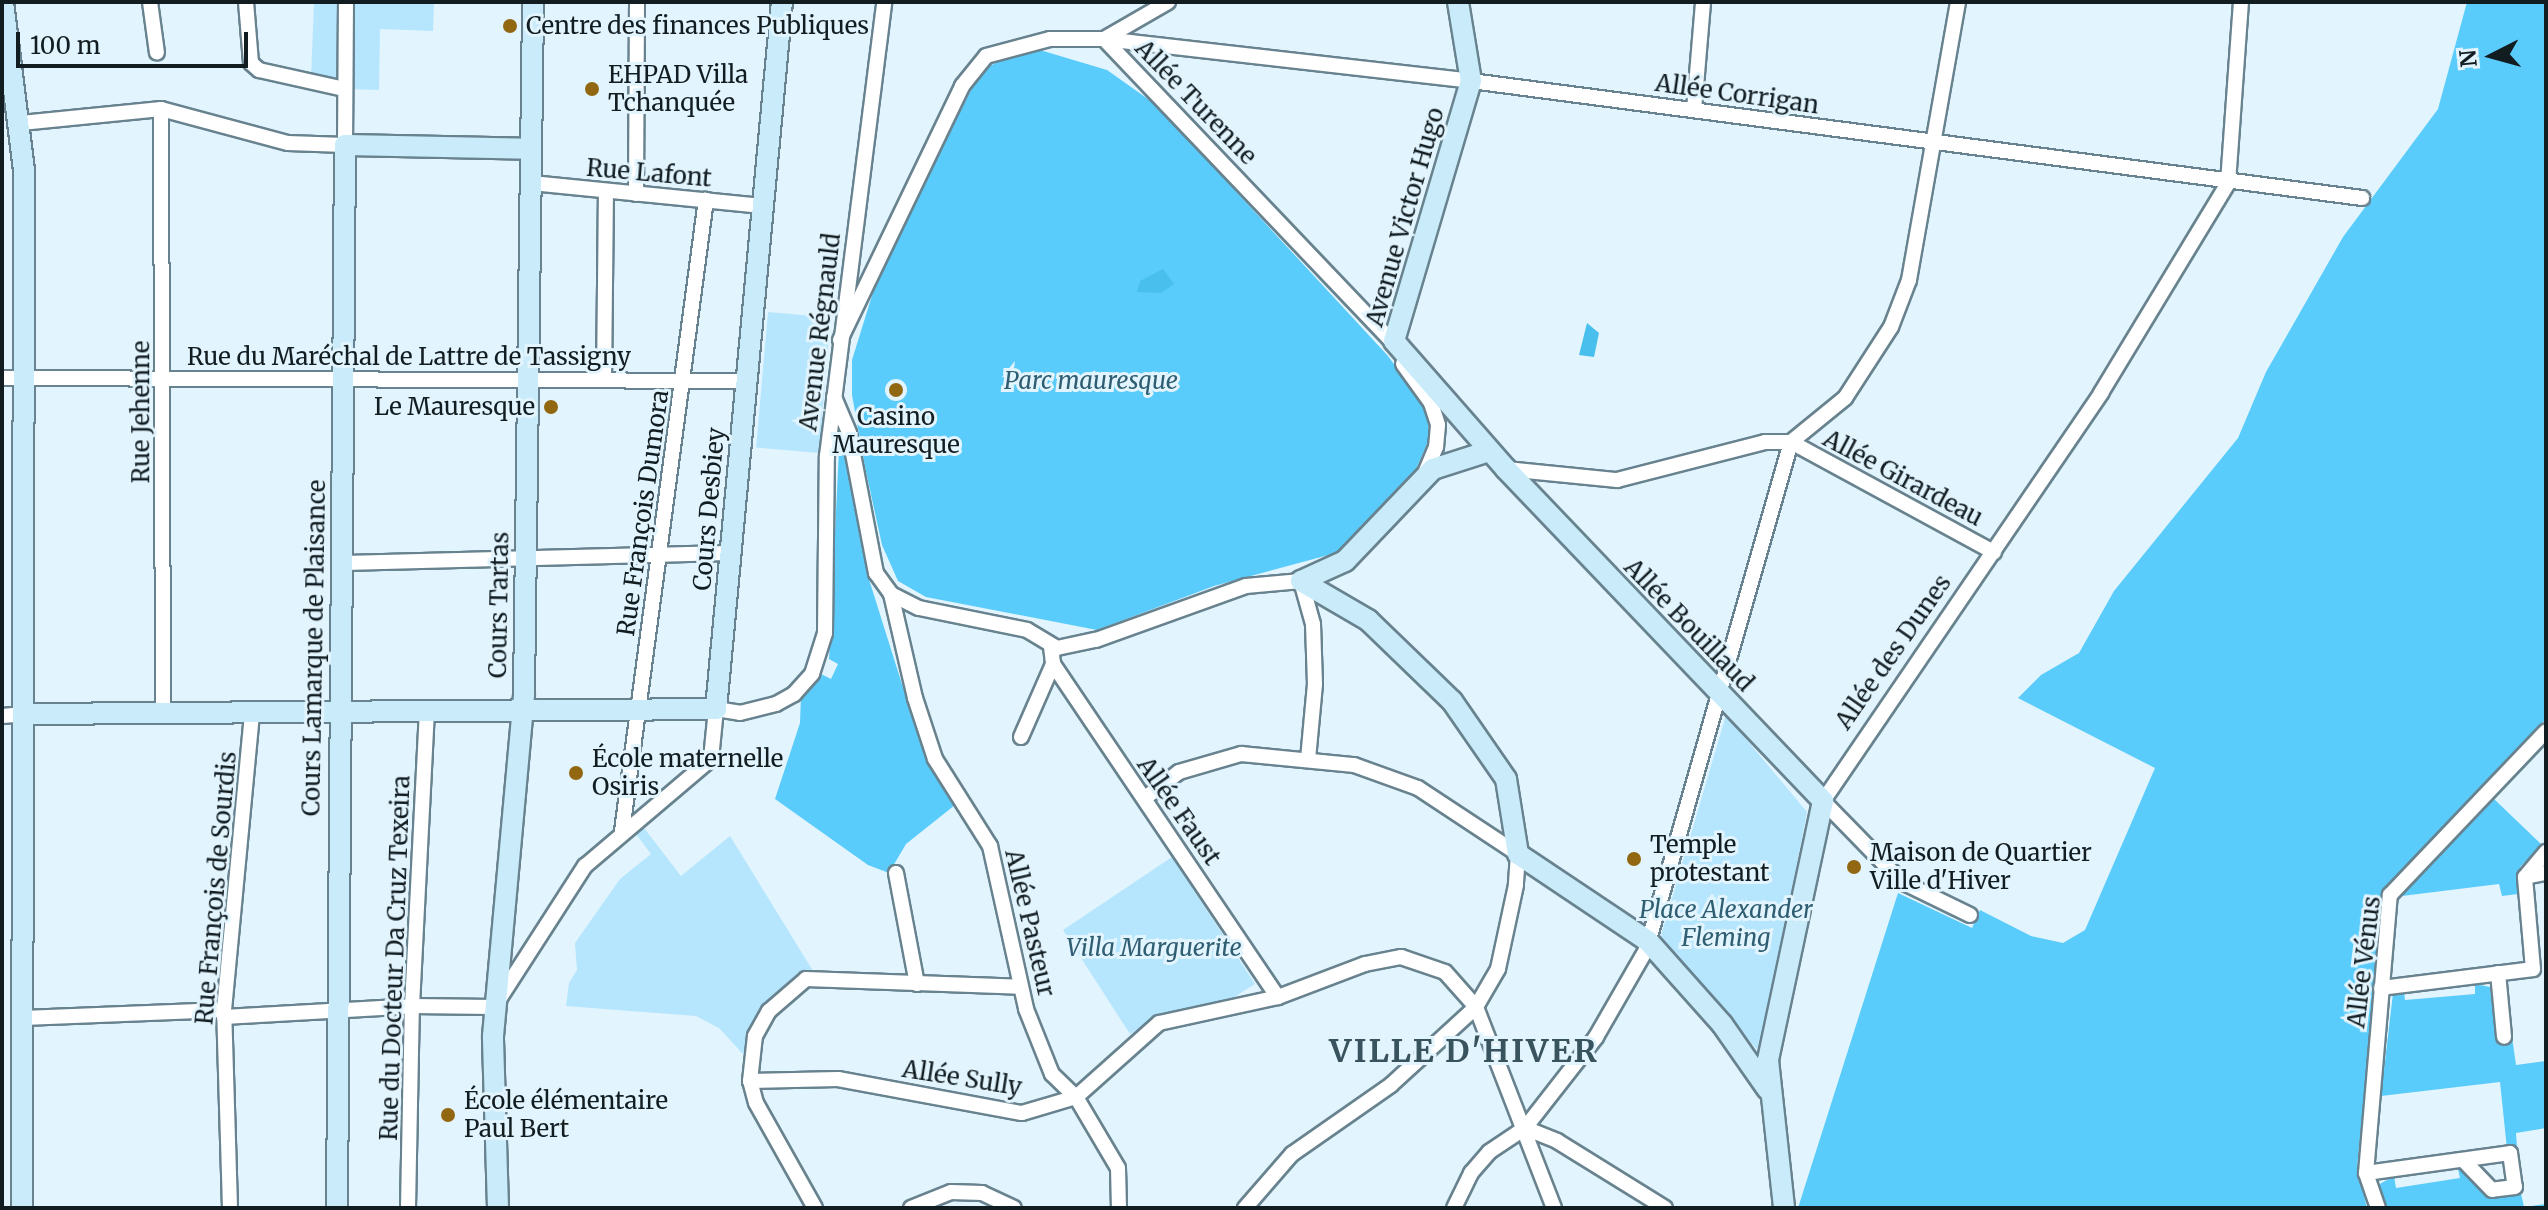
<!DOCTYPE html>
<meta charset="utf-8">
<style>
body{margin:0}
#map{position:relative;width:2548px;height:1210px;overflow:hidden;background:#e2f4fd;font-family:Merriweather,serif}
div>[style]{position:absolute}
[style*='--x']{left:calc(var(--x)*1px);top:calc(var(--y)*1px);width:calc(var(--w)*1px);rotate:calc(var(--a)*1deg)}
.green>*{inset:0;background:#b5e6fd;transform-origin:0 0}
.forest>*{inset:0;background:#59ccfb}
.water>*{inset:0;background:#49bfed}
.roads{filter:drop-shadow(2px 0 #68838f) drop-shadow(-2px 0 #68838f) drop-shadow(0 2px #68838f) drop-shadow(0 -2px #68838f)}
.street>*{height:14px;margin:-7px;padding:0 7px;transform-origin:7px;border-radius:7px;background:#fff}
.secondary>*{height:20px;margin:-10px;padding:0 10px;transform-origin:10px;border-radius:10px;background:#caecfa}
.dots>*{width:22px;height:22px;translate:-50% -50%;box-sizing:border-box;border:4px solid #e2f4fd;border-radius:50%}
span{translate:-50% -50%;white-space:nowrap;text-align:center;line-height:1.15;-webkit-text-stroke:6px #e2f4fd;paint-order:stroke}
.poi-label{font-size:24px;color:#121d22}
.left{translate:0 -50%;text-align:left}
.right{translate:-100% -50%;text-align:right}
.street-label{font-size:24px;color:#121d22}
.park-label{font-size:24px;color:#2f5e72;font-style:italic}
.district-label{font-size:32px;color:#39535e;font-weight:700;letter-spacing:2px}
.frame{position:absolute;inset:0;border:4px solid #121d22;pointer-events:none}
.north{position:absolute;left:2452px;top:16px;width:80px;height:80px;-webkit-text-stroke:6px #e2f4fd;paint-order:stroke;rotate:264deg;font-size:22px;font-weight:700;line-height:32px;text-align:center;color:#121d22}
.north::after{content:'';display:block;margin:auto;width:28px;height:36px;background:#121d22;clip-path:polygon(50% 0,100% 100%,50% 72%,0 100%)}
.scale{position:absolute;left:16px;top:32px;width:232px;height:36px;box-sizing:border-box;border:4px solid #121d22;border-top:0;padding-left:10px;font-size:24px;line-height:28px;white-space:nowrap;color:#121d22;-webkit-text-stroke:6px #e2f4fd;paint-order:stroke}
</style>
<div id="map">
<div class="green">
<div style="clip-path:polygon(314px 2px,434px 2px,433px 31px,380px 29px,379px 90px,349px 89px,349px 78px,311px 78px)"></div>
<div style="left:768px;top:312px;width:63px;height:136px;rotate:5deg"></div>
<div style="clip-path:polygon(1726px 715px,1807px 812px,1760px 1053px,1660px 939px)"></div>
<div style="clip-path:polygon(644px 828px,681px 876px,730px 836px,813px 971px,802px 972px,768px 1004px,743px 1054px,719px 1028px,696px 1016px,566px 1006px,569px 983px,577px 970px,575px 943px,620px 879px,651px 854px,636px 834px)"></div>
<div style="clip-path:polygon(1172px 857px,1255px 984px,1228px 1001px,1164px 1014px,1130px 1034px,1063px 930px)"></div>
</div>
<div class="forest">
<div style="clip-path:polygon(2467px 2px,2546px 2px,2546px 719px,2384px 888px,2357px 1168px,2367px 1208px,1798px 1208px,1898px 893px,1972px 928px,1980px 910px,2031px 936px,2063px 943px,2085px 930px,2155px 768px,2018px 698px,2041px 675px,2079px 653px,2114px 591px,2238px 438px,2266px 372px,2343px 237px,2438px 109px)"></div>
<div style="clip-path:polygon(1040px 50px,1107px 70px,1155px 104px,1388px 356px,1426px 408px,1430px 437px,1413px 476px,1336px 553px,1214px 586px,1097px 630px,926px 597px,898px 581px,882px 545px,865px 467px,852px 395px,852px 360px,879px 273px,974px 84px,990px 66px,1010px 55px)"></div>
<div style="clip-path:polygon(840px 428px,867px 573px,917px 732px,955px 805px,906px 844px,889px 873px,868px 865px,775px 799px,800px 723px,801px 696px,821px 674px,831px 679px,838px 664px,829px 659px)"></div>
<div style="clip-path:polygon(2494px 799px,2542px 845px,2520px 867px,2518px 894px,2502px 896px,2499px 884px,2402px 896px)"></div>
<div style="clip-path:polygon(2475px 984px,2490px 987px,2496px 1039px,2512px 1037px,2516px 1065px,2546px 1061px,2546px 1128px,2516px 1133px,2517px 1148px,2507px 1149px,2500px 1082px,2381px 1096px,2393px 993px,2404px 992px,2405px 1000px,2475px 994px)"></div>
<div style="clip-path:polygon(2465px 1168px,2489px 1196px,2520px 1189px,2524px 1207px,2546px 1204px,2546px 1208px,2388px 1208px,2378px 1185px,2394px 1176px,2396px 1188px,2460px 1178px,2458px 1169px)"></div>
</div>
<div class="water">
<div style="clip-path:polygon(1163px 269px,1174px 284px,1161px 293px,1137px 292px,1140px 281px)"></div>
<div style="clip-path:polygon(1587px 323px,1599px 333px,1594px 357px,1579px 355px)"></div>
</div>
<div class="roads">
<div class="street">
<div style="--x:150;--y:2;--w:51;--a:82.2"></div>
<div style="--x:246;--y:2;--w:61;--a:85.3"></div>
<div style="--x:251;--y:63;--w:11;--a:41"></div>
<div style="--x:259;--y:70;--w:88;--a:12.5"></div>
<div style="--x:1104;--y:39;--w:422;--a:46.4"></div>
<div style="--x:1104;--y:39;--w:74;--a:-30"></div>
<div style="--x:161;--y:109;--w:607;--a:89.81"></div>
<div style="--x:1694;--y:110;--w:108;--a:-85.2"></div>
<div style="--x:21;--y:123;--w:141;--a:-5.7"></div>
<div style="--x:161;--y:109;--w:131;--a:15"></div>
<div style="--x:288;--y:143;--w:57;--a:2"></div>
<div style="--x:345;--y:145;--w:143;--a:-89.6"></div>
<div style="--x:531;--y:183;--w:233;--a:5.7"></div>
<div style="--x:636;--y:194;--w:192;--a:-89.7"></div>
<div style="--x:840;--y:340;--w:282;--a:-64.3"></div>
<div style="--x:962;--y:86;--w:38;--a:-51"></div>
<div style="--x:986;--y:56;--w:66;--a:-14.9"></div>
<div style="--x:1050;--y:39;--w:54;--a:0"></div>
<div style="--x:1104;--y:39;--w:369;--a:6.5"></div>
<div style="--x:1471;--y:81;--w:899;--a:7.48"></div>
<div style="--x:1403;--y:364;--w:48;--a:54.3"></div>
<div style="--x:1431;--y:403;--w:23;--a:72"></div>
<div style="--x:1438;--y:425;--w:22;--a:95"></div>
<div style="--x:1436;--y:447;--w:30;--a:113"></div>
<div style="--x:2;--y:378;--w:745;--a:0.23"></div>
<div style="--x:604;--y:380;--w:189;--a:-89.4"></div>
<div style="--x:834;--y:397;--w:39;--a:67"></div>
<div style="--x:849;--y:433;--w:143;--a:79.1"></div>
<div style="--x:876;--y:573;--w:26;--a:54"></div>
<div style="--x:891;--y:594;--w:31;--a:27"></div>
<div style="--x:919;--y:608;--w:110;--a:11.5"></div>
<div style="--x:1027;--y:630;--w:35;--a:31"></div>
<div style="--x:1057;--y:648;--w:40;--a:-12"></div>
<div style="--x:1096;--y:640;--w:159;--a:-19.8"></div>
<div style="--x:1246;--y:586;--w:55;--a:-5.2"></div>
<div style="--x:1301;--y:581;--w:45;--a:74.4"></div>
<div style="--x:1313;--y:624;--w:60;--a:88.1"></div>
<div style="--x:1315;--y:684;--w:76;--a:95.3"></div>
<div style="--x:1791;--y:442;--w:231;--a:28.5"></div>
<div style="--x:1506;--y:469;--w:112;--a:5.7"></div>
<div style="--x:1617;--y:480;--w:153;--a:-14.4"></div>
<div style="--x:1765;--y:442;--w:26;--a:0"></div>
<div style="--x:1791;--y:442;--w:70;--a:-39.2"></div>
<div style="--x:1845;--y:398;--w:85;--a:-57.1"></div>
<div style="--x:1891;--y:327;--w:50;--a:-69"></div>
<div style="--x:1909;--y:280;--w:282;--a:-80"></div>
<div style="--x:342;--y:563;--w:388;--a:-1.5"></div>
<div style="--x:891;--y:594;--w:107;--a:77"></div>
<div style="--x:915;--y:698;--w:64;--a:71.8"></div>
<div style="--x:935;--y:759;--w:103;--a:57.7"></div>
<div style="--x:990;--y:846;--w:167;--a:77.5"></div>
<div style="--x:1026;--y:1009;--w:70;--a:68.2"></div>
<div style="--x:1052;--y:1074;--w:33;--a:44"></div>
<div style="--x:1076;--y:1097;--w:82;--a:59.4"></div>
<div style="--x:1118;--y:1168;--w:40;--a:88.6"></div>
<div style="--x:1051;--y:647;--w:17;--a:83"></div>
<div style="--x:1053;--y:664;--w:402;--a:56"></div>
<div style="--x:2;--y:716;--w:22;--a:-5"></div>
<div style="--x:1021;--y:737;--w:80;--a:-66.3"></div>
<div style="--x:1145;--y:798;--w:43;--a:-37.4"></div>
<div style="--x:1179;--y:772;--w:65;--a:-16.2"></div>
<div style="--x:1241;--y:754;--w:114;--a:5.6"></div>
<div style="--x:1354;--y:765;--w:68;--a:19.8"></div>
<div style="--x:1418;--y:788;--w:120;--a:33.4"></div>
<div style="--x:1518;--y:854;--w:31;--a:94"></div>
<div style="--x:1516;--y:885;--w:86;--a:102.1"></div>
<div style="--x:1498;--y:969;--w:44;--a:120.1"></div>
<div style="--x:1476;--y:1007;--w:115;--a:137.5"></div>
<div style="--x:1391;--y:1085;--w:121;--a:145.1"></div>
<div style="--x:1292;--y:1154;--w:72;--a:131"></div>
<div style="--x:622;--y:831;--w:637;--a:-82.42"></div>
<div style="--x:896;--y:873;--w:113;--a:79.3"></div>
<div style="--x:2525;--y:877;--w:33;--a:-50"></div>
<div style="--x:1970;--y:915;--w:76;--a:-154.1"></div>
<div style="--x:1902;--y:882;--w:113;--a:-134.3"></div>
<div style="--x:1823;--y:801;--w:494;--a:-55.7"></div>
<div style="--x:2101;--y:393;--w:245;--a:-58.8"></div>
<div style="--x:2228;--y:183;--w:181;--a:-85.9"></div>
<div style="--x:2498;--y:973;--w:64;--a:84.6"></div>
<div style="--x:2381;--y:988;--w:153;--a:-7.1"></div>
<div style="--x:2533;--y:969;--w:92;--a:-95"></div>
<div style="--x:2525;--y:877;--w:21;--a:-11"></div>
<div style="--x:224;--y:1017;--w:188;--a:-3.3"></div>
<div style="--x:412;--y:1006;--w:82;--a:0.7"></div>
<div style="--x:494;--y:1007;--w:168;--a:-57.2"></div>
<div style="--x:585;--y:866;--w:165;--a:-40.3"></div>
<div style="--x:711;--y:759;--w:50;--a:-84.3"></div>
<div style="--x:716;--y:709;--w:24;--a:9"></div>
<div style="--x:740;--y:713;--w:37;--a:-14"></div>
<div style="--x:776;--y:704;--w:21;--a:-29"></div>
<div style="--x:794;--y:694;--w:27;--a:-48"></div>
<div style="--x:812;--y:674;--w:43;--a:-72.4"></div>
<div style="--x:825;--y:633;--w:177;--a:-89.4"></div>
<div style="--x:827;--y:456;--w:458;--a:-82.8"></div>
<div style="--x:23;--y:1018;--w:201;--a:-2.3"></div>
<div style="--x:750;--y:1081;--w:88;--a:-1.3"></div>
<div style="--x:838;--y:1079;--w:187;--a:10.5"></div>
<div style="--x:1022;--y:1113;--w:56;--a:-16.5"></div>
<div style="--x:1076;--y:1097;--w:111;--a:-41.7"></div>
<div style="--x:1159;--y:1023;--w:122;--a:-12.3"></div>
<div style="--x:1278;--y:997;--w:93;--a:-20.8"></div>
<div style="--x:1365;--y:964;--w:37;--a:-11"></div>
<div style="--x:1401;--y:957;--w:46;--a:18.8"></div>
<div style="--x:1445;--y:972;--w:47;--a:48.5"></div>
<div style="--x:1476;--y:1007;--w:216;--a:68.8"></div>
<div style="--x:1525;--y:1128;--w:35;--a:22"></div>
<div style="--x:1557;--y:1141;--w:127;--a:31.8"></div>
<div style="--x:2366;--y:1173;--w:145;--a:-7.9"></div>
<div style="--x:2510;--y:1153;--w:34;--a:82"></div>
<div style="--x:2515;--y:1187;--w:23;--a:173"></div>
<div style="--x:2492;--y:1190;--w:40;--a:-134"></div>
<div style="--x:230;--y:1208;--w:198;--a:-91.7"></div>
<div style="--x:224;--y:1010;--w:295;--a:-84.6"></div>
<div style="--x:408;--y:1208;--w:202;--a:-88.9"></div>
<div style="--x:412;--y:1006;--w:296;--a:-87.1"></div>
<div style="--x:815;--y:1208;--w:120;--a:-119.3"></div>
<div style="--x:756;--y:1103;--w:23;--a:-105"></div>
<div style="--x:750;--y:1081;--w:45;--a:-83.7"></div>
<div style="--x:755;--y:1036;--w:29;--a:-61"></div>
<div style="--x:769;--y:1011;--w:49;--a:-40.9"></div>
<div style="--x:806;--y:979;--w:214;--a:2.1"></div>
<div style="--x:911;--y:1208;--w:43;--a:-21.8"></div>
<div style="--x:951;--y:1192;--w:31;--a:2"></div>
<div style="--x:982;--y:1193;--w:35;--a:25"></div>
<div style="--x:1454;--y:1208;--w:39;--a:-64"></div>
<div style="--x:1471;--y:1173;--w:28;--a:-49"></div>
<div style="--x:1489;--y:1152;--w:43;--a:-33.7"></div>
<div style="--x:1525;--y:1128;--w:115;--a:-52"></div>
<div style="--x:1596;--y:1037;--w:100;--a:-60.1"></div>
<div style="--x:1646;--y:950;--w:528;--a:-74.07"></div>
<div style="--x:2378;--y:1208;--w:37;--a:-109"></div>
<div style="--x:2366;--y:1173;--w:279;--a:-85.1"></div>
<div style="--x:2390;--y:895;--w:226;--a:-46.4"></div>
</div>
<div class="secondary">
<div style="--x:3;--y:2;--w:170;--a:82.9"></div>
<div style="--x:24;--y:171;--w:1037;--a:90.11"></div>
<div style="--x:1458;--y:2;--w:80;--a:80.7"></div>
<div style="--x:1471;--y:81;--w:271;--a:106.5"></div>
<div style="--x:1394;--y:341;--w:170;--a:48.8"></div>
<div style="--x:1506;--y:469;--w:459;--a:46.3"></div>
<div style="--x:1823;--y:801;--w:265;--a:102"></div>
<div style="--x:1768;--y:1060;--w:149;--a:83.8"></div>
<div style="--x:1301;--y:581;--w:78;--a:30.2"></div>
<div style="--x:1368;--y:620;--w:117;--a:44"></div>
<div style="--x:1452;--y:701;--w:95;--a:55.3"></div>
<div style="--x:1506;--y:779;--w:76;--a:80.9"></div>
<div style="--x:1518;--y:854;--w:156;--a:33.8"></div>
<div style="--x:1648;--y:941;--w:111;--a:48.3"></div>
<div style="--x:1722;--y:1024;--w:80;--a:55.1"></div>
<div style="--x:1301;--y:581;--w:48;--a:-24.4"></div>
<div style="--x:1345;--y:561;--w:127;--a:-46.3"></div>
<div style="--x:1433;--y:469;--w:59;--a:-17.8"></div>
<div style="--x:24;--y:714;--w:692;--a:-0.41"></div>
<div style="--x:716;--y:709;--w:710;--a:-84.67"></div>
<div style="--x:337;--y:1208;--w:1063;--a:-89.57"></div>
<div style="--x:345;--y:145;--w:186;--a:1.2"></div>
<div style="--x:498;--y:1208;--w:172;--a:-91.7"></div>
<div style="--x:493;--y:1036;--w:344;--a:-84.8"></div>
<div style="--x:524;--y:693;--w:691;--a:-89.25"></div>
</div>
</div>
<div class="dots">
<div style="left:510px;top:26px;background:#926711"></div>
<div style="left:592px;top:89px;background:#926711"></div>
<div style="left:896px;top:390px;background:#926711"></div>
<div style="left:551px;top:407px;background:#926711"></div>
<div style="left:576px;top:773px;background:#926711"></div>
<div style="left:1634px;top:859px;background:#926711"></div>
<div style="left:1854px;top:867px;background:#926711"></div>
<div style="left:448px;top:1115px;background:#926711"></div>
</div>
<div class="poi-label">
<span class="left" style="left:526px;top:26px">Centre des finances Publiques</span>
<span class="left" style="left:608px;top:89px">EHPAD Villa<br>Tchanquée</span>
<span class="right" style="left:535px;top:407px">Le Mauresque</span>
<span style="left:896px;top:431px">Casino<br>Mauresque</span>
<span class="left" style="left:592px;top:773px">École maternelle<br>Osiris</span>
<span class="left" style="left:1650px;top:859px">Temple<br>protestant</span>
<span class="left" style="left:1870px;top:867px">Maison de Quartier<br>Ville d'Hiver</span>
<span class="left" style="left:464px;top:1115px">École élémentaire<br>Paul Bert</span>
</div>
<div class="street-label">
<span style="left:1737px;top:94px;rotate:8deg">Allée Corrigan</span>
<span style="left:1196px;top:102px;rotate:46deg">Allée Turenne</span>
<span style="left:649px;top:173px;rotate:5deg">Rue Lafont</span>
<span style="left:1405px;top:217px;rotate:-74deg">Avenue Victor Hugo</span>
<span style="left:820px;top:332px;rotate:-83deg">Avenue Régnauld</span>
<span style="left:409px;top:357px">Rue du Maréchal de Lattre de Tassigny</span>
<span style="left:141px;top:412px;rotate:-90deg">Rue Jehenne</span>
<span style="left:1903px;top:478px;rotate:28deg">Allée Girardeau</span>
<span style="left:709px;top:509px;rotate:-85deg">Cours Desbiey</span>
<span style="left:643px;top:513px;rotate:-82deg">Rue François Dumora</span>
<span style="left:499px;top:605px;rotate:-89deg">Cours Tartas</span>
<span style="left:1689px;top:625px;rotate:46deg">Allée Bouillaud</span>
<span style="left:314px;top:648px;rotate:-89deg">Cours Lamarque de Plaisance</span>
<span style="left:1893px;top:652px;rotate:-55deg">Allée des Dunes</span>
<span style="left:1179px;top:811px;rotate:55deg">Allée Faust</span>
<span style="left:216px;top:888px;rotate:-85deg">Rue François de Sourdis</span>
<span style="left:1030px;top:923px;rotate:77deg">Allée Pasteur</span>
<span style="left:395px;top:958px;rotate:-88deg">Rue du Docteur Da Cruz Texeira</span>
<span style="left:2364px;top:962px;rotate:-83deg">Allée Vénus</span>
<span style="left:962px;top:1078px;rotate:9deg">Allée Sully</span>
</div>
<div class="park-label">
<span style="left:1091px;top:381px">Parc mauresque</span>
<span style="left:1726px;top:924px">Place Alexander<br>Fleming</span>
<span style="left:1154px;top:948px">Villa Marguerite</span>
</div>
<div class="district-label">
<span style="left:1464px;top:1051px">VILLE D'HIVER</span>
</div>
<div class="frame"></div>
<div class="north">N</div>
<div class="scale">100 m</div>
</div>
